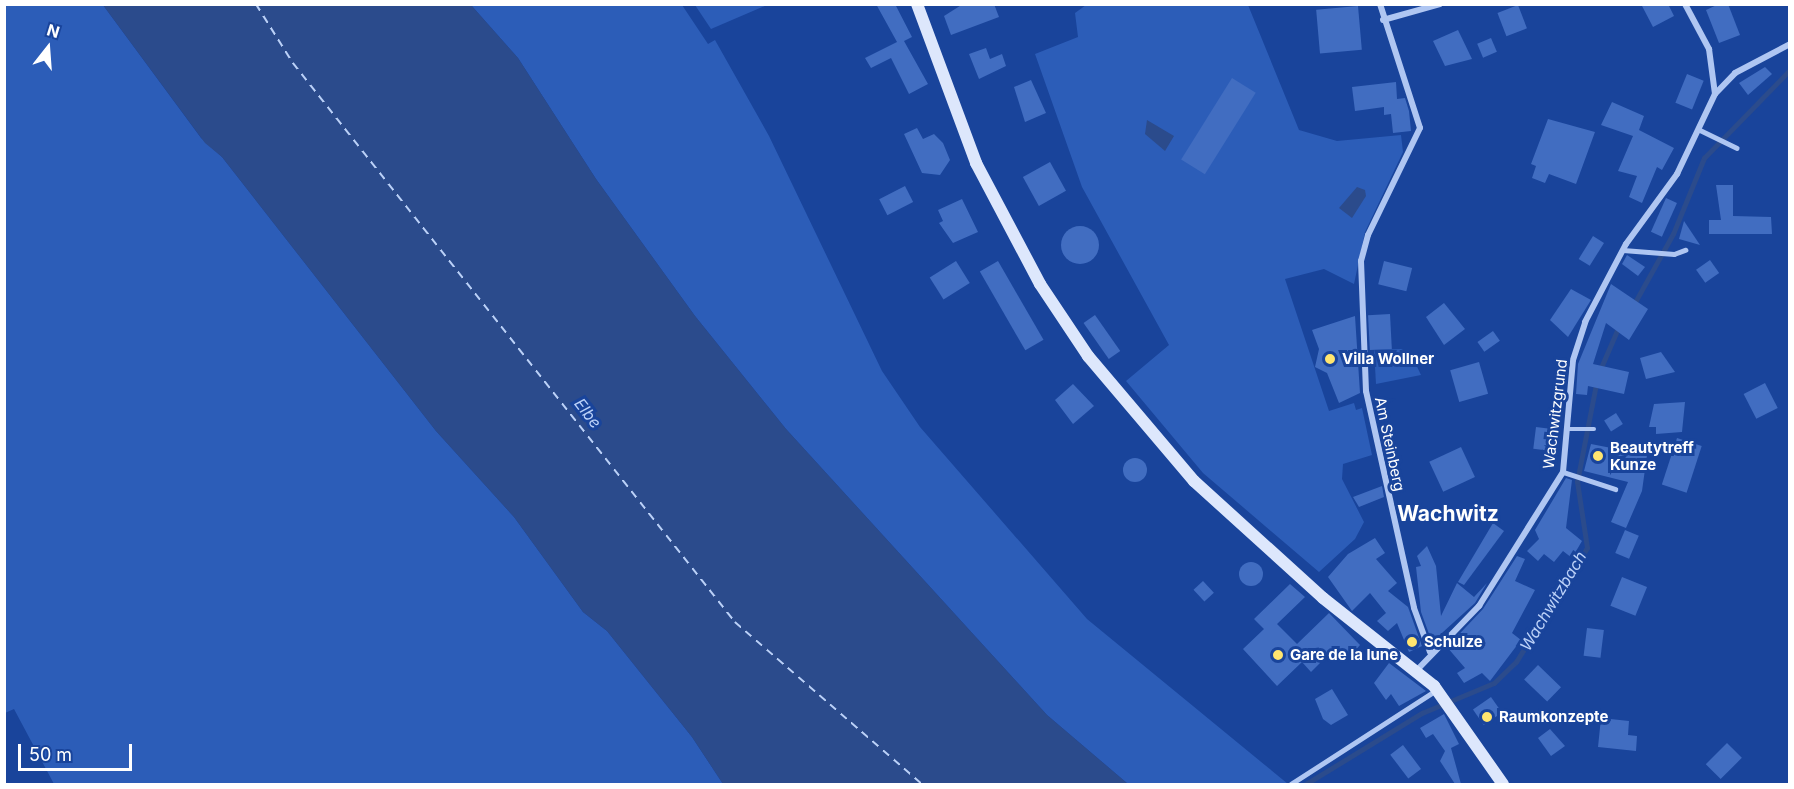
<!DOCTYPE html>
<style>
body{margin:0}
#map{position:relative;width:1794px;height:789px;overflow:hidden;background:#19449b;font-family:Inter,sans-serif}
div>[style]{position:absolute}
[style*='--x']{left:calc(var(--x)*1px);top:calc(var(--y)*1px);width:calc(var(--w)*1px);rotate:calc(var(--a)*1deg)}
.green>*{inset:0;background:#2c5db8}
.water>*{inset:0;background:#2b4b8c}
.stream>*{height:4.5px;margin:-2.25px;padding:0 2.25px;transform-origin:2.25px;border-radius:2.25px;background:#2b4b8c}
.ferry>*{height:1.5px;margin-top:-0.75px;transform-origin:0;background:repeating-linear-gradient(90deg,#bbd1f8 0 8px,transparent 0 14px)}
.building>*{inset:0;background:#416dc1;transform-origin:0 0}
.round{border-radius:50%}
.lane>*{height:4.5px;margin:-2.25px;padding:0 2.25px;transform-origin:2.25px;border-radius:2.25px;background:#afc6f2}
.street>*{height:6px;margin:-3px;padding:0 3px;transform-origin:3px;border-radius:3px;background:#afc6f2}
.secondary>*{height:12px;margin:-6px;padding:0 6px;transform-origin:6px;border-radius:6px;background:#dde7fc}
.dots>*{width:16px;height:16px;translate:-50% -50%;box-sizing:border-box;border:3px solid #19449b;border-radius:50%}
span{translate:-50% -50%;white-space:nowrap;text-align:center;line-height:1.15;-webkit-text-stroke:6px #19449b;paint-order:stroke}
.poi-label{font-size:15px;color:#fff;font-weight:700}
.left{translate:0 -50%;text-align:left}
.street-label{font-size:15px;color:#fff}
.water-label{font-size:16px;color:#bbd1f8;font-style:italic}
.district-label{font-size:21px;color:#fff;font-weight:700}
.frame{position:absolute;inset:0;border:6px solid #fff;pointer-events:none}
.north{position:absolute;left:18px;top:18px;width:60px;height:60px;-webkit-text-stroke:4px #19449b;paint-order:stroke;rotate:17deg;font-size:16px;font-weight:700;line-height:24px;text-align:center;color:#fff}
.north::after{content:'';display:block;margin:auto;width:21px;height:27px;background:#fff;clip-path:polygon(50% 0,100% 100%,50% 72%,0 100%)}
.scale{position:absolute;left:18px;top:744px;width:114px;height:27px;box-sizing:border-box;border:3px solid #fff;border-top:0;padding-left:8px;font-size:18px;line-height:21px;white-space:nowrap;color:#fff;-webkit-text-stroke:4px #19449b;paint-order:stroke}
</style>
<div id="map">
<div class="green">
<div style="clip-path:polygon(4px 5px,103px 5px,201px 138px,222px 157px,436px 431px,514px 517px,583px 612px,607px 631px,692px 737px,723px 784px,54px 784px,14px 709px,5px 713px)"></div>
<div style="clip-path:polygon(471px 5px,682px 5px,708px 44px,715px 40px,769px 136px,882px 371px,920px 427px,1087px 619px,1288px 784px,1128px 784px,1047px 715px,786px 429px,695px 316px,596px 179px,518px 58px)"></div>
<div style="clip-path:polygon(695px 5px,767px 5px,711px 29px)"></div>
<div style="clip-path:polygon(1086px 5px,1248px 5px,1299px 130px,1337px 141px,1401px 135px,1403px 152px,1365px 232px,1354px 284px,1324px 269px,1285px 279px,1329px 411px,1354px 403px,1356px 410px,1362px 408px,1372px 455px,1343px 464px,1342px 479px,1364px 522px,1355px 539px,1319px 572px,1203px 473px,1126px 381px,1169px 345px,1082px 187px,1035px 54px,1078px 37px,1075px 13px)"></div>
<div style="clip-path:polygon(1401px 349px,1411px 354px,1421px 375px,1376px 384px,1374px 350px)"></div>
</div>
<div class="water">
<div style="clip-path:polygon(103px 5px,471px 5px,518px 58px,596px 179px,695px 316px,786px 429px,1047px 715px,1128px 784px,723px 784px,692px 737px,607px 631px,583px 612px,514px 517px,436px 431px,222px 157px,205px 143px)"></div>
<div style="clip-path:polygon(1147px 120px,1174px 136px,1165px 151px,1145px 134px)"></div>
<div style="clip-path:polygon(1357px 187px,1365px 190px,1366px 196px,1352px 218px,1339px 208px)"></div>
</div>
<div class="stream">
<div style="--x:1634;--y:304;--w:80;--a:-60.9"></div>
<div style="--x:1673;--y:234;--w:82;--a:-67.8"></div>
<div style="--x:1704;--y:158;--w:123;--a:-45.7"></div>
<div style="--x:1600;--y:370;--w:48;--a:-66.6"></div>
<div style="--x:1306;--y:784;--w:136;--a:-31.5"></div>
<div style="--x:1422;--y:713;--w:78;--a:-22.6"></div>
<div style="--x:1494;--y:683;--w:30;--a:-44"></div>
<div style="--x:1516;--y:662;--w:134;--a:-58.1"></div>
<div style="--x:1587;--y:548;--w:67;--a:-98.6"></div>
<div style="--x:1577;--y:482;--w:100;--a:-79"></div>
</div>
<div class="ferry">
<div style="--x:256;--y:4;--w:70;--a:57.9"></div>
<div style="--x:293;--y:63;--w:713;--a:51.67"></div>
<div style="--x:735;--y:622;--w:247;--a:40.9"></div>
</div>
<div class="building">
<div style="clip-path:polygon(876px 4px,895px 4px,912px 37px,904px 41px,928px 84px,909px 94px,891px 58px,871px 68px,865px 58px,897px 42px)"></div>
<div style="clip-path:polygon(963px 4px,994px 4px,999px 17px,951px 35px,944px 16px)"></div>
<div style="clip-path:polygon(1641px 4px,1668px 4px,1674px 16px,1653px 27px)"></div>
<div style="clip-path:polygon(1719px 4px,1728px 4px,1740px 35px,1719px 43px,1706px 10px)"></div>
<div style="left:1518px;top:5px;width:25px;height:22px;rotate:69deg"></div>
<div style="left:1358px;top:6px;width:44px;height:42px;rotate:85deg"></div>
<div style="clip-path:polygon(1458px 30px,1472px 59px,1445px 66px,1433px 41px)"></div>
<div style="left:1491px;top:38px;width:15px;height:15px;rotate:67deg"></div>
<div style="clip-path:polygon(986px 48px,990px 59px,1002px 54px,1006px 66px,979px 79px,969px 54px)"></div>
<div style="clip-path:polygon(1765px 67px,1772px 74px,1748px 95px,1739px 83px)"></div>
<div style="left:1687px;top:74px;width:18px;height:31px;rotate:22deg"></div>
<div style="left:1232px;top:78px;width:28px;height:96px;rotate:32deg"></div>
<div style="clip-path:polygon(1031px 80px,1046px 113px,1025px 122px,1014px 87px)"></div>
<div style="clip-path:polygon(1396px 82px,1397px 99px,1405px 98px,1409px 111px,1411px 131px,1393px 133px,1391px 114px,1384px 115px,1384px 107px,1355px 111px,1352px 87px)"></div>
<div style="clip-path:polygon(1612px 102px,1644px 116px,1639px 130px,1674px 148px,1662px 170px,1657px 167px,1642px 203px,1629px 197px,1637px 176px,1618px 171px,1633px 136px,1601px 125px)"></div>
<div style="clip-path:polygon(1548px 119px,1595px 132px,1576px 184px,1549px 174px,1545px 183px,1532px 178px,1536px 166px,1531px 164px)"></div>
<div style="clip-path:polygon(917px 128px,923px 139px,934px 134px,943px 143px,950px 160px,940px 175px,922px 173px,904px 134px)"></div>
<div style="left:1050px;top:162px;width:33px;height:31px;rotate:61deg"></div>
<div style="clip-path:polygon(1716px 185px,1733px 185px,1733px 216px,1771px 217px,1772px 234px,1709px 234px,1709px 220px,1721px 220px)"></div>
<div style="left:905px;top:186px;width:18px;height:29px;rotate:63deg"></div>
<div style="left:1666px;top:198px;width:12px;height:37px;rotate:24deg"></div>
<div style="clip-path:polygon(962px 199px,978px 232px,953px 243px,939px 223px,943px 221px,938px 210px)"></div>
<div style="clip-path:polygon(1684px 221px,1700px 245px,1679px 239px)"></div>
<div class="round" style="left:1061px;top:226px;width:38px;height:38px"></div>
<div style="left:1593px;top:236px;width:13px;height:27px;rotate:32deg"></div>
<div style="clip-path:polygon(1627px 255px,1645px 267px,1638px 276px,1622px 264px)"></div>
<div style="left:1710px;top:260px;width:16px;height:17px;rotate:55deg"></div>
<div style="left:956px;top:261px;width:26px;height:31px;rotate:58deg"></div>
<div style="left:998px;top:261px;width:91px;height:21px;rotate:60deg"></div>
<div style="left:1384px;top:261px;width:29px;height:24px;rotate:14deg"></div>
<div style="clip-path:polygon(1611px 284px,1648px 309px,1629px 340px,1606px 323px,1593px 364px,1629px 372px,1624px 394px,1588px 386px,1587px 395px,1576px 394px,1578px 364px)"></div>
<div style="clip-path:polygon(1571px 289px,1591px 300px,1568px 337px,1550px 320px)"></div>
<div style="clip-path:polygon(1444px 303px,1465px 329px,1444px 345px,1426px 317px)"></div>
<div style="left:1390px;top:314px;width:35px;height:22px;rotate:87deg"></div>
<div style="left:1095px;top:315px;width:44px;height:14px;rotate:55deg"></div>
<div style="clip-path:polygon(1355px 316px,1360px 393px,1339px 403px,1327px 373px,1315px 367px,1319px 349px,1312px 330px)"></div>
<div style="left:1493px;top:331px;width:12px;height:19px;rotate:55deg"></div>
<div style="clip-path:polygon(1661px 352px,1675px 372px,1646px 379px,1640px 358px)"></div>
<div style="left:1479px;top:362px;width:33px;height:30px;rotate:74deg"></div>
<div style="left:1765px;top:383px;width:28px;height:24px;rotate:63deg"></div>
<div style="clip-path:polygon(1073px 384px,1094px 406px,1073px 424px,1055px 400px)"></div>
<div style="clip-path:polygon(1685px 402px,1682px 432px,1656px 434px,1656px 427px,1649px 427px,1654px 404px)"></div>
<div style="left:1616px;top:413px;width:13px;height:14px;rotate:58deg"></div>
<div style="left:1536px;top:427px;width:16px;height:22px;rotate:7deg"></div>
<div style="left:1677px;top:438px;width:26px;height:49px;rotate:18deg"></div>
<div style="clip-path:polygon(1591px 444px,1647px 455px,1642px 491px,1626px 528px,1611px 522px,1628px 482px,1584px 471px)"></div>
<div style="left:1461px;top:447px;width:33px;height:35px;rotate:65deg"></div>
<div class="round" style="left:1123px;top:458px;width:24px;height:24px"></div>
<div style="clip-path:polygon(1566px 478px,1572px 480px,1566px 528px,1582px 541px,1572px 558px,1563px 551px,1554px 562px,1544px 554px,1538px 561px,1527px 551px,1539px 539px,1535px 530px)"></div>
<div style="clip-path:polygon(1382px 486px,1384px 497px,1359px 507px,1353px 497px)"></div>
<div style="clip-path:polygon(1493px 523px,1504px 531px,1464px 585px,1458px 582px)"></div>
<div style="left:1625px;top:530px;width:15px;height:25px;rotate:23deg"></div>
<div style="clip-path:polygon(1375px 538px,1385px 553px,1376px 559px,1397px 583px,1388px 591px,1408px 607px,1422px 646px,1409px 652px,1397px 623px,1388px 631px,1377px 621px,1386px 613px,1370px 593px,1352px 611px,1328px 577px,1348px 554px)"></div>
<div style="clip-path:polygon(1427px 546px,1436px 566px,1441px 616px,1457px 583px,1474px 597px,1487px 583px,1475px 603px,1432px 642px,1421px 612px,1416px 567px,1421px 566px,1417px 556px)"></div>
<div style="clip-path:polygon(1517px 556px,1525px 559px,1515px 581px,1535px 590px,1512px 633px,1521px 640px,1490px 681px,1482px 673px,1464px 683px,1457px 673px,1465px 668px,1447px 647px,1483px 609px)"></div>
<div class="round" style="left:1239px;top:562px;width:24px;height:24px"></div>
<div style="left:1622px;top:577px;width:27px;height:31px;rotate:22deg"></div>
<div style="left:1203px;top:581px;width:16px;height:13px;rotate:47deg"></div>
<div style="clip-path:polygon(1290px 584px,1305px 597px,1277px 624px,1297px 644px,1329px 613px,1360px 645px,1347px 660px,1334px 649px,1311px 672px,1302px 662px,1277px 686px,1243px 649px,1264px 629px,1254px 619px)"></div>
<div style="left:1587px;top:628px;width:17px;height:28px;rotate:7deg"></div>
<div style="clip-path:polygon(1389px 663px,1426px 691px,1399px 706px,1391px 694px,1386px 700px,1374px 683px)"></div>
<div style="left:1538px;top:665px;width:32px;height:20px;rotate:44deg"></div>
<div style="clip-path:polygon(1332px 689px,1348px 715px,1331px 725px,1323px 719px,1315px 699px)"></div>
<div style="left:1491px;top:697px;width:19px;height:22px;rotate:55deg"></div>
<div style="clip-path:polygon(1444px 714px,1459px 744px,1451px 748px,1461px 784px,1455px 784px,1440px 761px,1445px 751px,1433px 734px,1426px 738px,1420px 728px)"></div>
<div style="clip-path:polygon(1601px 718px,1629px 721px,1628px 735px,1637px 736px,1636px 751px,1598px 747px)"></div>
<div style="clip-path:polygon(1550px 729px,1565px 746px,1551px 756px,1538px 738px)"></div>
<div style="left:1727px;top:743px;width:21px;height:30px;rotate:45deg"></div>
<div style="left:1403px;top:745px;width:30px;height:16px;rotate:53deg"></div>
</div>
<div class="lane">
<div style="--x:1698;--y:129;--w:43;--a:26"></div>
<div style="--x:1623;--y:250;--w:51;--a:4.5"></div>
<div style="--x:1674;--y:254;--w:12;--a:-20"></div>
<div style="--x:1568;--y:429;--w:26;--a:0"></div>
<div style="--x:1563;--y:472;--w:55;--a:18.1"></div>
<div style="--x:1291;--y:784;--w:171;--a:-32.9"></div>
</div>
<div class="street">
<div style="--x:1380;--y:4;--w:130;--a:72.1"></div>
<div style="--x:1420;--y:128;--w:119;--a:115.9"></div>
<div style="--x:1368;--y:235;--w:27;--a:105"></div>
<div style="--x:1361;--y:261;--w:130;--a:87.8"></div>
<div style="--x:1366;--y:391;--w:222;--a:77.5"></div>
<div style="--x:1414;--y:608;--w:47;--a:70"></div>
<div style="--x:1685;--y:4;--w:51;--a:61.9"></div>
<div style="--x:1709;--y:49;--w:45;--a:82.4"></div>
<div style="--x:1383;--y:20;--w:59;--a:-15.7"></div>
<div style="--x:1416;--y:671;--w:91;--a:-45.9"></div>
<div style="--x:1479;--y:606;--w:158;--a:-57.9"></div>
<div style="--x:1563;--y:472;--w:112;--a:-84.9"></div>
<div style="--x:1573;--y:360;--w:40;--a:-72"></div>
<div style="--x:1585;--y:322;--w:88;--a:-62.3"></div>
<div style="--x:1626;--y:244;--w:87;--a:-53.9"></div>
<div style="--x:1677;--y:174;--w:89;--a:-64.6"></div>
<div style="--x:1715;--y:94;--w:29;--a:-46"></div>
<div style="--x:1735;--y:73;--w:62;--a:-27.8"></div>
</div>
<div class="secondary">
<div style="--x:917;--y:4;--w:170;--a:69.6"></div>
<div style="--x:976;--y:163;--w:137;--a:62.1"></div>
<div style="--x:1040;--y:284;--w:87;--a:56.3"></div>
<div style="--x:1088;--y:356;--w:164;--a:49.7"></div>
<div style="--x:1194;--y:481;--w:174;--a:42.2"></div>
<div style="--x:1323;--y:598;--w:142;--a:38.4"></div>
<div style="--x:1434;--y:686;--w:120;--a:54.9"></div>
</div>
<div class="dots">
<div style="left:1330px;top:359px;background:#ffe56f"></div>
<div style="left:1598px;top:456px;background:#ffe56f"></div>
<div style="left:1412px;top:642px;background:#ffe56f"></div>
<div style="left:1278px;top:655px;background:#ffe56f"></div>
<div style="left:1487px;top:717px;background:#ffe56f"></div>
</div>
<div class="poi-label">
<span class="left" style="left:1342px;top:359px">Villa Wollner</span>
<span class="left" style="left:1610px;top:456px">Beautytreff<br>Kunze</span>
<span class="left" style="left:1424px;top:642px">Schulze</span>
<span class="left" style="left:1290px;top:655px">Gare de la lune</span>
<span class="left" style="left:1499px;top:717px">Raumkonzepte</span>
</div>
<div class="street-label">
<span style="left:1555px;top:414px;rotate:-83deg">Wachwitzgrund</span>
<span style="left:1390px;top:444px;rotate:78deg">Am Steinberg</span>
</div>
<div class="water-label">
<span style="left:588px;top:413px;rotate:52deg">Elbe</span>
<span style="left:1553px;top:601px;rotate:-59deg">Wachwitzbach</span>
</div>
<div class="district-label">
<span style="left:1448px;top:514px">Wachwitz</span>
</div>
<div class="frame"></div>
<div class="north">N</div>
<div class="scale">50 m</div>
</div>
